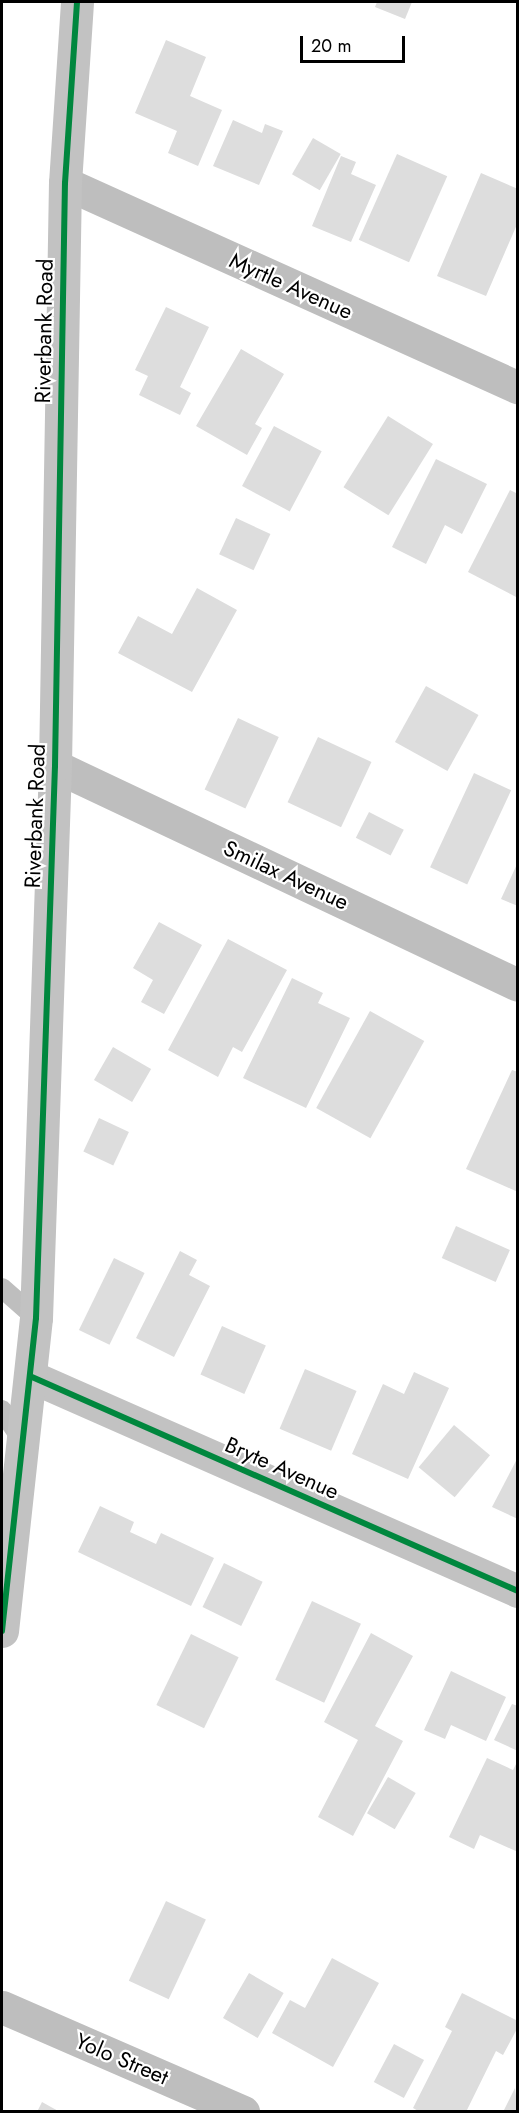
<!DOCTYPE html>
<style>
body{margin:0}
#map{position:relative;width:519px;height:2113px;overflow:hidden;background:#fff;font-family:Jost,sans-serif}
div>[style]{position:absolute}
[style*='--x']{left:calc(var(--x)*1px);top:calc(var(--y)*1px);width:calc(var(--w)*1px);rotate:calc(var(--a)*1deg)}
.building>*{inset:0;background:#ddd;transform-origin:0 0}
.lane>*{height:20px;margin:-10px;padding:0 10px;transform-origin:10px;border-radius:10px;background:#bebebe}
.street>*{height:33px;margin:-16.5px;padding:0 16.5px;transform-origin:16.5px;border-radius:16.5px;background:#bebebe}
.secondary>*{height:33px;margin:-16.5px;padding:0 16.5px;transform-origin:16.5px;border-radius:16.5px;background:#c2c2c2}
.cycleway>*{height:6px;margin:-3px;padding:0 3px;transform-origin:3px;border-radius:3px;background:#00873e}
span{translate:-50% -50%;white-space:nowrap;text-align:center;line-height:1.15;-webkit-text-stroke:4.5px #fff;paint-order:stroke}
.street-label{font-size:22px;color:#000}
.frame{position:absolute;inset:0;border:3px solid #000;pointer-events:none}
.scale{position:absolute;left:300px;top:36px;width:105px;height:27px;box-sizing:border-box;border:3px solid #000;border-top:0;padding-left:8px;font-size:18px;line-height:21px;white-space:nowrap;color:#000;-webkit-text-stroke:4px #fff;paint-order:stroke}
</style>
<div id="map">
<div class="building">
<div style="clip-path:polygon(377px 2px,412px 2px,405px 19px,375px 7px)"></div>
<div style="clip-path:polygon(166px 40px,206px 57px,190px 96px,222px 110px,198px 166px,168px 153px,177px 131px,135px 113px)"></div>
<div style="clip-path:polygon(233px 120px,262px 133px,265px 124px,283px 131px,259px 185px,213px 166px)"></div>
<div style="left:313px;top:138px;width:32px;height:42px;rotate:30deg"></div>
<div style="left:397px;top:154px;width:55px;height:94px;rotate:24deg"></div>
<div style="clip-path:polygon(341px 156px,356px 162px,351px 174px,376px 185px,351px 242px,312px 226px)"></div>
<div style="clip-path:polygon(481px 173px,518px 189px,518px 222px,486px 296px,437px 276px)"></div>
<div style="clip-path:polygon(166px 307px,209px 327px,180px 387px,191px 393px,180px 415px,139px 395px,148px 376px,135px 370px)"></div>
<div style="clip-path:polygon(241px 349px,284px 374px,255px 424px,262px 428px,247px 455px,196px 426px)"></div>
<div style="left:388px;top:416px;width:53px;height:84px;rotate:32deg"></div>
<div style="left:274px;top:426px;width:54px;height:68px;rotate:28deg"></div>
<div style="clip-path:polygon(436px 459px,487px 484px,462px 534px,445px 525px,426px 564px,392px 547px)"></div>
<div style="clip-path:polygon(510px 490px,518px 494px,518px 598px,468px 572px)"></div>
<div style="left:236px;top:518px;width:38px;height:40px;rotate:25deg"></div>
<div style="clip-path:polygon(197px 588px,237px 610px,192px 692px,118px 653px,138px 616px,172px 634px)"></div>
<div style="left:426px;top:686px;width:60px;height:64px;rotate:29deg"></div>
<div style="left:238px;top:718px;width:45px;height:79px;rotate:25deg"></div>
<div style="left:318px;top:737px;width:59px;height:72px;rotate:25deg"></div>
<div style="left:474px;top:773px;width:41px;height:104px;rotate:25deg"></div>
<div style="left:369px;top:812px;width:39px;height:29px;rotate:27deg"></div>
<div style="clip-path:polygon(518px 862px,518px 906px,501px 899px)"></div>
<div style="clip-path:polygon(159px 922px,202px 945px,164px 1014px,141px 1002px,153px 980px,133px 968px)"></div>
<div style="clip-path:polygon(228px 939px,287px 970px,242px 1052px,233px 1047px,218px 1077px,168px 1050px)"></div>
<div style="clip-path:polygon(292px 978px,323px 993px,318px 1003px,350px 1018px,306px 1108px,243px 1078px)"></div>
<div style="left:370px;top:1011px;width:62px;height:111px;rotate:29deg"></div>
<div style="left:113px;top:1047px;width:44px;height:38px;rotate:30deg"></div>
<div style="clip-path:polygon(512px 1070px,518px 1072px,518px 1192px,466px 1169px)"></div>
<div style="left:99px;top:1118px;width:33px;height:37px;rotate:25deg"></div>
<div style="left:456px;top:1226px;width:59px;height:35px;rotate:24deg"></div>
<div style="clip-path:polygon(180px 1251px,197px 1260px,189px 1275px,210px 1286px,174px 1357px,136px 1338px)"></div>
<div style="left:114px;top:1258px;width:34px;height:80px;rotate:26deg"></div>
<div style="left:222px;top:1326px;width:48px;height:53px;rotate:24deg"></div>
<div style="left:305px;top:1369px;width:56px;height:65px;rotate:23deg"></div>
<div style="clip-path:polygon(414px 1372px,449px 1388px,408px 1479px,352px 1454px,383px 1384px,404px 1394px)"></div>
<div style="left:454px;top:1425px;width:47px;height:55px;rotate:40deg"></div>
<div style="clip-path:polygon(518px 1457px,518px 1519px,492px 1507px)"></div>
<div style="clip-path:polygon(100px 1506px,134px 1522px,130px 1532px,156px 1544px,161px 1533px,214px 1558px,191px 1606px,78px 1552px)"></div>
<div style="left:224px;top:1563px;width:43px;height:49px;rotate:26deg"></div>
<div style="left:312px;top:1601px;width:54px;height:87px;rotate:25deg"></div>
<div style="clip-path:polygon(371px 1633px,413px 1656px,375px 1726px,403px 1741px,353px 1836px,318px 1817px,358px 1740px,324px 1722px)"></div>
<div style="left:191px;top:1634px;width:53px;height:79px;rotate:26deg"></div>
<div style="clip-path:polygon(451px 1671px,506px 1697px,486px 1741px,451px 1725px,445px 1739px,424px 1730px)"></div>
<div style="clip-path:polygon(512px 1704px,518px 1706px,518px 1751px,494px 1740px)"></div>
<div style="clip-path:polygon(487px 1758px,513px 1770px,518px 1760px,518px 1852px,480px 1835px,474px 1849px,449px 1837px)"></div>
<div style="left:388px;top:1777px;width:32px;height:42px;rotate:30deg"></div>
<div style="left:166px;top:1901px;width:44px;height:88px;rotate:25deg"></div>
<div style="clip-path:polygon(332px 1958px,379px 1983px,333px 2067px,272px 2033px,290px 2000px,305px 2008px)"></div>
<div style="left:249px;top:1973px;width:40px;height:52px;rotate:30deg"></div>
<div style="clip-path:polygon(462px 1993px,518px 2021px,518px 2027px,503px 2055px,496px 2051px,466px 2112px,420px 2112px,413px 2108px,452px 2031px,445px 2027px)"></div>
<div style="left:394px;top:2044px;width:34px;height:43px;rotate:28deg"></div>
<div style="clip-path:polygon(515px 2088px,518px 2112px,503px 2112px)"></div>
<div style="clip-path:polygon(42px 2102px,60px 2112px,37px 2112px)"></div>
</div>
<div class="lane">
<div style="--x:2;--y:1288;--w:45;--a:41.4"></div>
<div style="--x:2;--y:1410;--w:36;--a:56"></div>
</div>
<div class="street">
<div style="--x:65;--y:183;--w:497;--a:24.3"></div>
<div style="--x:55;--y:766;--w:512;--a:25.31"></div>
<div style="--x:2;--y:2007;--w:263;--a:23.5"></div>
</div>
<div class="secondary">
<div style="--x:32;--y:1377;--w:531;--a:23.77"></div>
<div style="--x:2;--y:1631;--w:315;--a:-83.8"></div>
<div style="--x:36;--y:1318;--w:552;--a:-88.03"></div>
<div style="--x:55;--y:766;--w:583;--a:-89.02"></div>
<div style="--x:65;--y:183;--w:181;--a:-86.2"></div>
</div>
<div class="cycleway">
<div style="--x:32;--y:1377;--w:531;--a:23.77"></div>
<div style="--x:2;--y:1631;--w:315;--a:-83.8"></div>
<div style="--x:36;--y:1318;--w:552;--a:-88.03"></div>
<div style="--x:55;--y:766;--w:583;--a:-89.02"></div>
<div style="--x:65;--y:183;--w:181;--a:-86.2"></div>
</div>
<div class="street-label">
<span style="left:291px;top:286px;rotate:24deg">Myrtle Avenue</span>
<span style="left:44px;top:331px;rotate:-89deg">Riverbank Road</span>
<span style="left:35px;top:816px;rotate:-88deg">Riverbank Road</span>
<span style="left:286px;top:875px;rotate:25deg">Smilax Avenue</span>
<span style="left:282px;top:1468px;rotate:24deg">Bryte Avenue</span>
<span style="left:122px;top:2059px;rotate:23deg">Yolo Street</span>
</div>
<div class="frame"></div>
<div class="scale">20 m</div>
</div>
